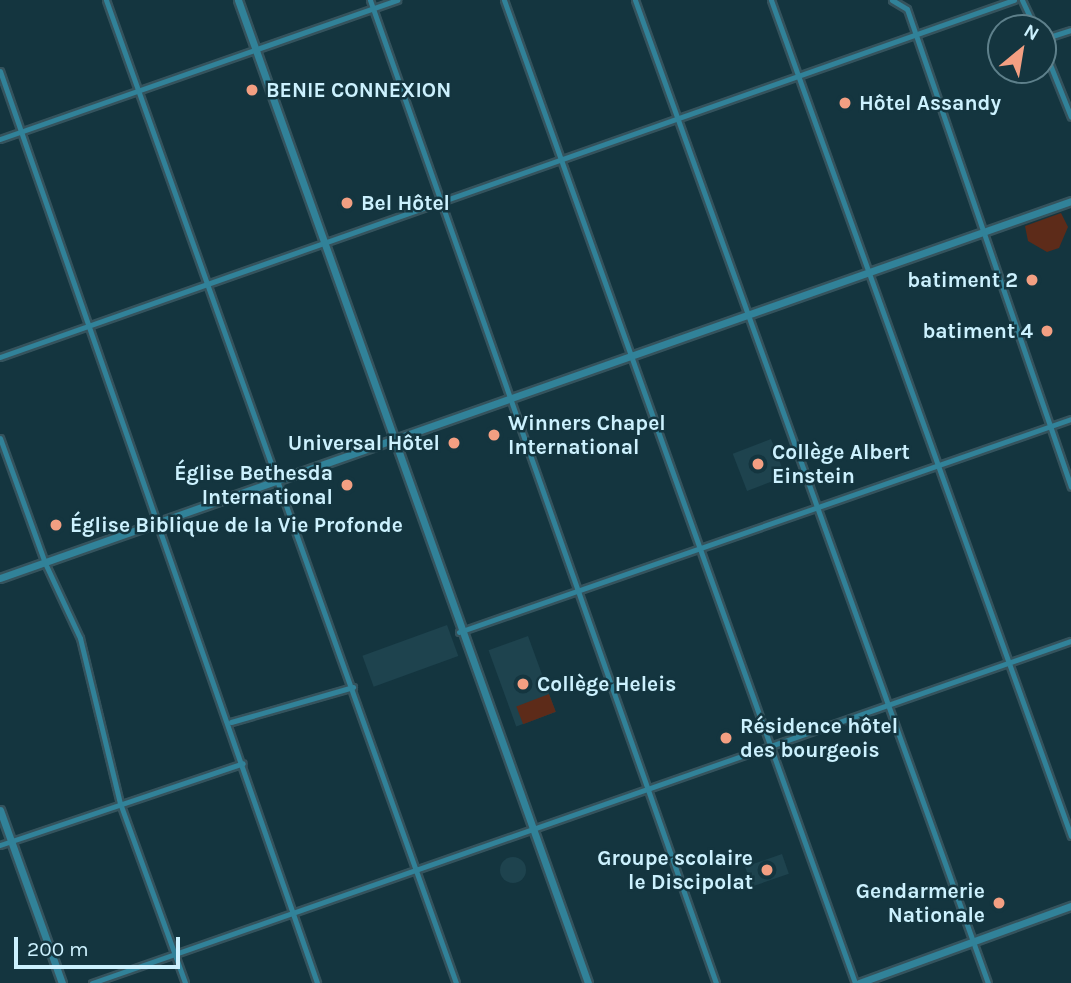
<!DOCTYPE html>
<meta charset="utf-8">
<style>
body{margin:0}
#map{position:relative;width:1071px;height:983px;overflow:hidden;background:#14353f;font-family:Karla,sans-serif}
div>[style]{position:absolute}
[style*='--x']{left:calc(var(--x)*1px);top:calc(var(--y)*1px);width:calc(var(--w)*1px);rotate:calc(var(--a)*1deg)}
.built>*{inset:0;background:#1e434e;transform-origin:0 0}
.round{border-radius:50%}
.green>*{inset:0;background:#5d2b19;transform-origin:0 0}
.roads{filter:drop-shadow(2px 0 #35535d) drop-shadow(-2px 0 #35535d) drop-shadow(0 2px #35535d) drop-shadow(0 -2px #35535d)}
.minor>*{height:5px;margin:-2.5px;padding:0 2.5px;transform-origin:2.5px;border-radius:2.5px;background:#318299}
.tertiary>*{height:7px;margin:-3.5px;padding:0 3.5px;transform-origin:3.5px;border-radius:3.5px;background:#318299}
.dots>*{width:19px;height:19px;translate:-50% -50%;box-sizing:border-box;border:4px solid #14353f;border-radius:50%}
span{translate:-50% -50%;white-space:nowrap;text-align:center;line-height:1.15;-webkit-text-stroke:5px #14353f;paint-order:stroke}
.poi-label{font-size:21px;color:#ccf1fe;font-weight:700}
.left{translate:0 -50%;text-align:left}
.right{translate:-100% -50%;text-align:right}
.north{position:absolute;left:987px;top:14px;width:70px;height:70px;box-sizing:border-box;background:#14353f;border:2px solid #5e808b;border-radius:50%;rotate:30deg;font-size:19px;font-weight:700;line-height:28px;text-align:center;color:#ccf1fe}
.north::after{content:'';display:block;margin:auto;width:24px;height:32px;background:#f39f82;clip-path:polygon(50% 0,100% 100%,50% 72%,0 100%)}
.scale{position:absolute;left:14px;top:937px;width:166px;height:32px;box-sizing:border-box;border:4px solid #ccf1fe;border-top:0;padding-left:9px;font-size:21px;line-height:24px;white-space:nowrap;color:#ccf1fe;-webkit-text-stroke:5px #14353f;paint-order:stroke}
</style>
<div id="map">
<div class="built">
<div style="left:771px;top:439px;width:40px;height:41px;rotate:69deg"></div>
<div style="left:447px;top:625px;width:33px;height:90px;rotate:70deg"></div>
<div style="left:528px;top:636px;width:81px;height:42px;rotate:70deg"></div>
<div style="left:782px;top:854px;width:21px;height:39px;rotate:71deg"></div>
<div class="round" style="left:500px;top:857px;width:26px;height:26px"></div>
</div>
<div class="green">
<div style="clip-path:polygon(1061px 213px,1068px 227px,1059px 248px,1047px 252px,1028px 241px,1025px 226px)"></div>
<div style="left:549px;top:694px;width:19px;height:35px;rotate:69deg"></div>
</div>
<div class="roads">
<div class="minor">
<div style="--x:106;--y:0;--w:1043;--a:70.4"></div>
<div style="--x:370;--y:0;--w:1042;--a:70.61"></div>
<div style="--x:504;--y:0;--w:1044;--a:70.35"></div>
<div style="--x:635;--y:0;--w:1044;--a:70.25"></div>
<div style="--x:771;--y:0;--w:888;--a:70.26"></div>
<div style="--x:892;--y:0;--w:17;--a:31"></div>
<div style="--x:907;--y:9;--w:505;--a:71.06"></div>
<div style="--x:1022;--y:0;--w:31;--a:65"></div>
<div style="--x:1043;--y:39;--w:29;--a:-18"></div>
<div style="--x:1043;--y:47;--w:75;--a:68.2"></div>
<div style="--x:0;--y:71;--w:966;--a:70.83"></div>
<div style="--x:0;--y:139;--w:421;--a:-19.3"></div>
<div style="--x:0;--y:357;--w:1075;--a:-19.4"></div>
<div style="--x:0;--y:438;--w:133;--a:70.2"></div>
<div style="--x:45;--y:563;--w:83;--a:65"></div>
<div style="--x:80;--y:638;--w:170;--a:76.4"></div>
<div style="--x:120;--y:803;--w:191;--a:70.1"></div>
<div style="--x:459;--y:632;--w:648;--a:-19.19"></div>
<div style="--x:231;--y:722;--w:127;--a:-16"></div>
<div style="--x:0;--y:845;--w:256;--a:-18.6"></div>
<div style="--x:92;--y:983;--w:1037;--a:-19.26"></div>
</div>
<div class="tertiary">
<div style="--x:238;--y:0;--w:1043;--a:70.4"></div>
<div style="--x:0;--y:578;--w:1135;--a:-19.39"></div>
<div style="--x:0;--y:810;--w:184;--a:70.3"></div>
<div style="--x:859;--y:983;--w:226;--a:-20"></div>
</div>
</div>
<div class="dots">
<div style="left:252px;top:90px;background:#f39f82"></div>
<div style="left:845px;top:103px;background:#f39f82"></div>
<div style="left:347px;top:203px;background:#f39f82"></div>
<div style="left:1032px;top:280px;background:#f39f82"></div>
<div style="left:1047px;top:331px;background:#f39f82"></div>
<div style="left:494px;top:435px;background:#f39f82"></div>
<div style="left:454px;top:443px;background:#f39f82"></div>
<div style="left:758px;top:464px;background:#f39f82"></div>
<div style="left:347px;top:485px;background:#f39f82"></div>
<div style="left:56px;top:525px;background:#f39f82"></div>
<div style="left:523px;top:684px;background:#f39f82"></div>
<div style="left:726px;top:738px;background:#f39f82"></div>
<div style="left:767px;top:870px;background:#f39f82"></div>
<div style="left:999px;top:903px;background:#f39f82"></div>
</div>
<div class="poi-label">
<span class="left" style="left:266px;top:90px">BENIE CONNEXION</span>
<span class="left" style="left:859px;top:103px">Hôtel Assandy</span>
<span class="left" style="left:361px;top:203px">Bel Hôtel</span>
<span class="right" style="left:1018px;top:280px">batiment 2</span>
<span class="right" style="left:1033px;top:331px">batiment 4</span>
<span class="left" style="left:508px;top:435px">Winners Chapel<br>International</span>
<span class="right" style="left:440px;top:443px">Universal Hôtel</span>
<span class="left" style="left:772px;top:464px">Collège Albert<br>Einstein</span>
<span class="right" style="left:333px;top:485px">Église Bethesda<br>International</span>
<span class="left" style="left:70px;top:525px">Église Biblique de la Vie Profonde</span>
<span class="left" style="left:537px;top:684px">Collège Heleis</span>
<span class="left" style="left:740px;top:738px">Résidence hôtel<br>des bourgeois</span>
<span class="right" style="left:753px;top:870px">Groupe scolaire<br>le Discipolat</span>
<span class="right" style="left:985px;top:903px">Gendarmerie<br>Nationale</span>
</div>
<div class="north">N</div>
<div class="scale">200 m</div>
</div>
